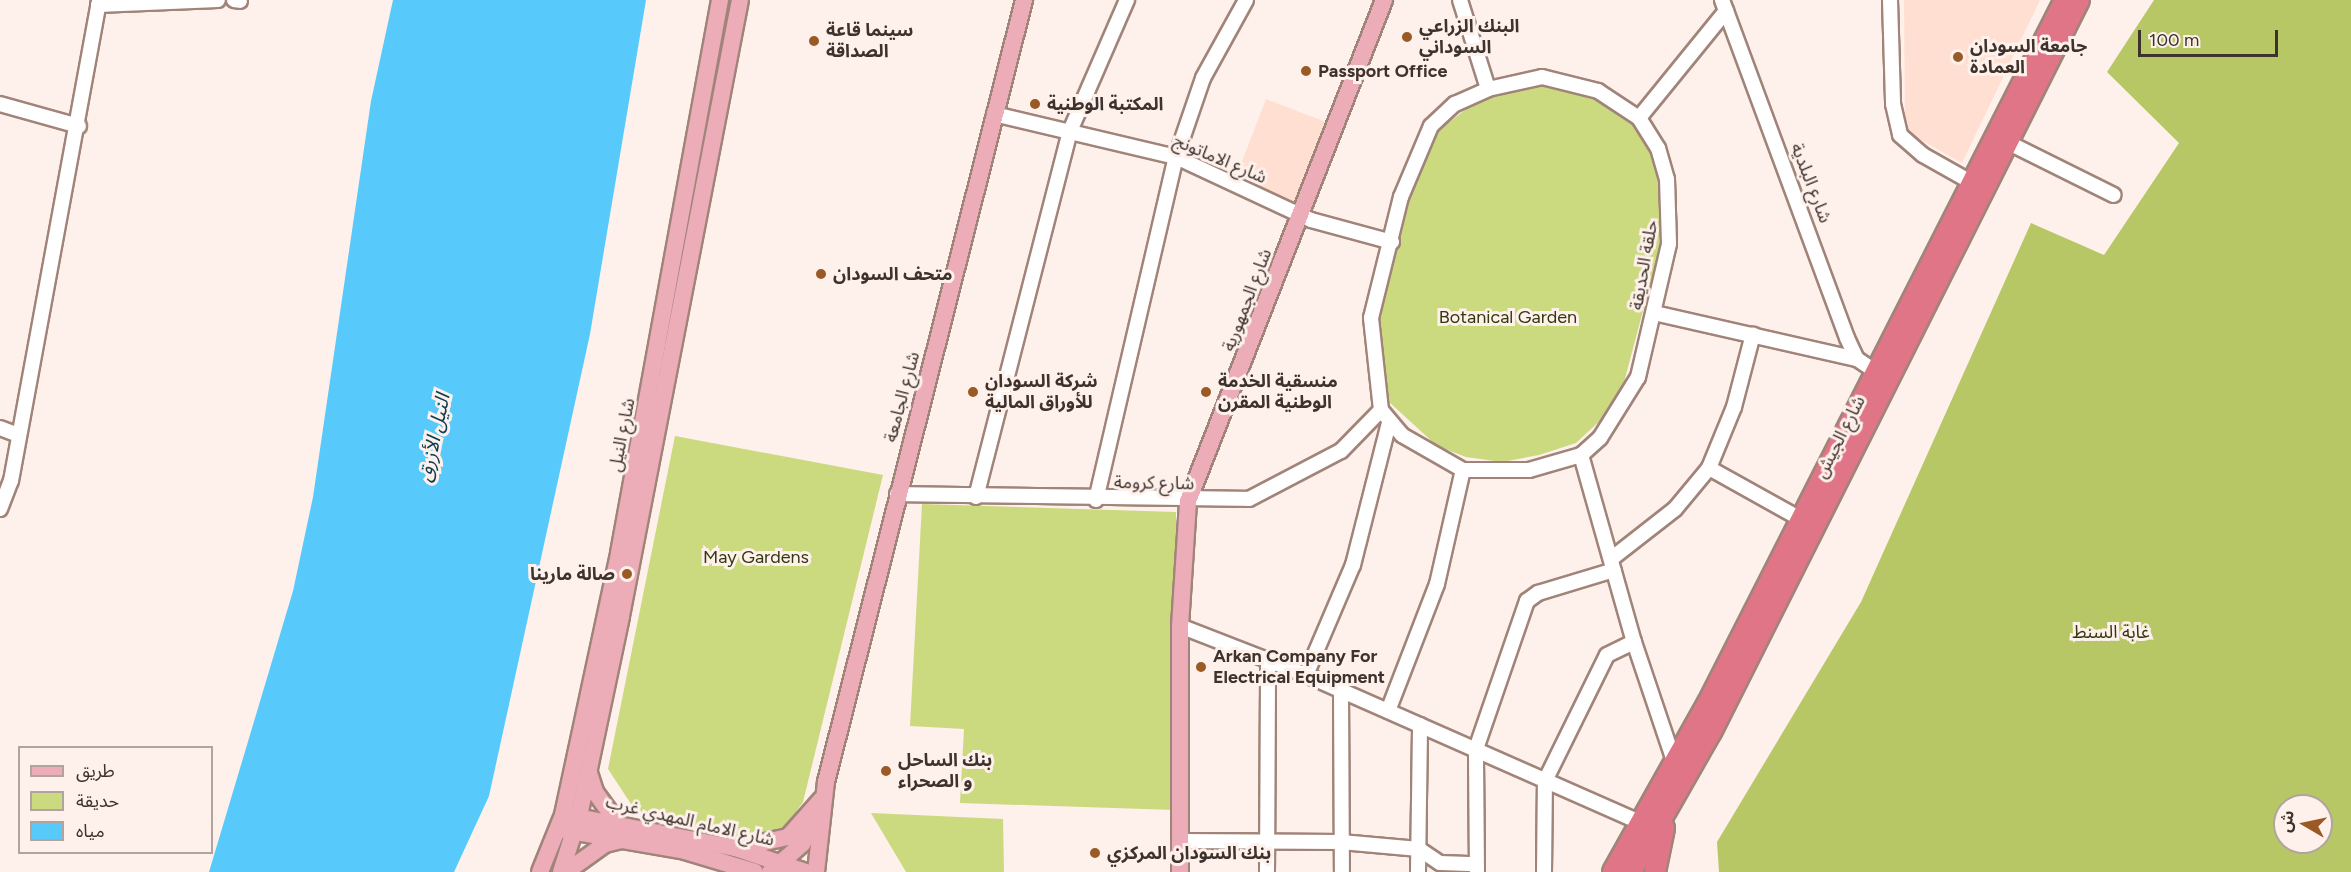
<!DOCTYPE html>
<meta charset="utf-8">
<style>
body{margin:0}
#map{position:relative;width:2351px;height:872px;overflow:hidden;background:#fef0eb;font-family:Figtree,"Noto Sans Arabic",sans-serif}
div>[style]{position:absolute}
[style*='--x']{left:calc(var(--x)*1px);top:calc(var(--y)*1px);width:calc(var(--w)*1px);rotate:calc(var(--a)*1deg)}
.built>*{inset:0;background:#ffdfd2;transform-origin:0 0}
.green>*{inset:0;background:#cbd97f}
.forest>*{inset:0;background:#b8c765}
.water>*{inset:0;background:#57c9fb}
.roads{filter:drop-shadow(2px 0 #a18479) drop-shadow(-2px 0 #a18479) drop-shadow(0 2px #a18479) drop-shadow(0 -2px #a18479)}
.minor>*{height:14px;margin:-7px;padding:0 7px;transform-origin:7px;border-radius:7px;background:#fff}
.major>*{height:16px;margin:-8px;padding:0 8px;transform-origin:8px;border-radius:8px;background:#ecacb8}
.highway>*{height:20px;margin:-10px;padding:0 10px;transform-origin:10px;border-radius:10px;background:#e07588}
.dots>*{width:16px;height:16px;translate:-50% -50%;box-sizing:border-box;border:3px solid #fef0eb;border-radius:50%}
span{translate:-50% -50%;white-space:nowrap;text-align:center;line-height:1.15;-webkit-text-stroke:6px #fef0eb;paint-order:stroke}
.poi-label{font-size:18px;color:#3e322d;font-weight:700}
.left{translate:0 -50%;text-align:left}
.right{translate:-100% -50%;text-align:right}
.street-label{font-size:18px;color:#3e322d}
.park-label{font-size:18px;color:#33380f}
.water-label{font-size:20px;color:#0b3e52;font-style:italic}
.legend{position:absolute;left:18px;top:746px;width:195px;height:108px;box-sizing:border-box;background:#fef0eb;border:2px solid #b1a49f;margin:0;padding:8px 10px;list-style:none;font-size:18px;color:#3e322d}
.legend li{display:flex;align-items:center;gap:12px;height:30px}
.legend b{width:30px;border:2px solid #b1a49f}
.north{position:absolute;left:2273px;top:794px;width:60px;height:60px;box-sizing:border-box;background:#fef0eb;border:2px solid #b1a49f;border-radius:50%;rotate:279deg;font-size:16px;font-weight:700;line-height:24px;text-align:center;color:#3e322d}
.north::after{content:'';display:block;margin:auto;width:21px;height:27px;background:#9a5925;clip-path:polygon(50% 0,100% 100%,50% 72%,0 100%)}
.scale{position:absolute;left:2138px;top:30px;width:140px;height:27px;box-sizing:border-box;border:3px solid #3e322d;border-top:0;padding-left:8px;font-size:18px;line-height:21px;white-space:nowrap;color:#3e322d;-webkit-text-stroke:4px #fef0eb;paint-order:stroke}
</style>
<div id="map">
<div class="built">
<div style="clip-path:polygon(1904px 0,2040px 0,1962px 163px,1905px 131px)"></div>
<div style="left:1266px;top:99px;width:66px;height:86px;rotate:21deg"></div>
</div>
<div class="green">
<div style="clip-path:polygon(1542px 85px,1595px 98px,1632px 124px,1651px 151px,1658px 181px,1661px 243px,1623px 386px,1604px 417px,1576px 443px,1539px 455px,1502px 462px,1466px 457px,1437px 446px,1388px 401px,1380px 368px,1378px 307px,1419px 163px,1436px 132px,1486px 94px)"></div>
<div style="clip-path:polygon(675px 436px,883px 475px,803px 802px,785px 827px,761px 837px,738px 839px,635px 810px,608px 769px)"></div>
<div style="clip-path:polygon(922px 504px,1176px 512px,1175px 810px,960px 803px,964px 729px,910px 726px)"></div>
<div style="clip-path:polygon(871px 813px,1003px 819px,1004px 872px,906px 872px)"></div>
</div>
<div class="forest">
<div style="clip-path:polygon(evenodd,2154px 0,2351px 0,2351px 872px,1719px 872px,1717px 842px,1861px 602px,2031px 223px,2104px 255px,2179px 143px,2107px 72px,2154px 0,2285px 806px,2321px 806px,2321px 842px,2285px 842px,2285px 806px)"></div>
</div>
<div class="water">
<div style="clip-path:polygon(393px 0,646px 0,590px 334px,489px 796px,454px 872px,209px 872px,293px 591px,313px 497px,371px 101px)"></div>
</div>
<div class="roads">
<div class="minor">
<div style="--x:234;--y:0;--w:6;--a:9"></div>
<div style="--x:1460;--y:0;--w:93;--a:72.5"></div>
<div style="--x:1722;--y:0;--w:360;--a:69.7"></div>
<div style="--x:1847;--y:338;--w:23;--a:65"></div>
<div style="--x:1857;--y:359;--w:22;--a:34"></div>
<div style="--x:1890;--y:0;--w:104;--a:88.3"></div>
<div style="--x:1893;--y:104;--w:32;--a:77"></div>
<div style="--x:1900;--y:135;--w:30;--a:41"></div>
<div style="--x:1923;--y:155;--w:55;--a:29.4"></div>
<div style="--x:98;--y:5;--w:120;--a:-2.4"></div>
<div style="--x:1542;--y:77;--w:58;--a:14"></div>
<div style="--x:1598;--y:91;--w:49;--a:33.4"></div>
<div style="--x:1639;--y:118;--w:36;--a:58"></div>
<div style="--x:1658;--y:148;--w:32;--a:74"></div>
<div style="--x:1667;--y:179;--w:65;--a:88.2"></div>
<div style="--x:1669;--y:244;--w:137;--a:103.1"></div>
<div style="--x:1638;--y:377;--w:72;--a:121.9"></div>
<div style="--x:1600;--y:438;--w:25;--a:138"></div>
<div style="--x:1581;--y:455;--w:54;--a:163.9"></div>
<div style="--x:1529;--y:470;--w:66;--a:180"></div>
<div style="--x:1463;--y:470;--w:70;--a:-150.2"></div>
<div style="--x:1402;--y:435;--w:33;--a:-130"></div>
<div style="--x:1381;--y:410;--w:93;--a:-96.2"></div>
<div style="--x:1371;--y:318;--w:125;--a:-76.1"></div>
<div style="--x:1401;--y:197;--w:77;--a:-67.1"></div>
<div style="--x:1431;--y:126;--w:33;--a:-43"></div>
<div style="--x:1455;--y:104;--w:36;--a:-24"></div>
<div style="--x:1488;--y:89;--w:55;--a:-12.5"></div>
<div style="--x:0;--y:104;--w:82;--a:15.6"></div>
<div style="--x:994;--y:114;--w:187;--a:13.3"></div>
<div style="--x:1176;--y:157;--w:149;--a:25"></div>
<div style="--x:1311;--y:220;--w:84;--a:15.2"></div>
<div style="--x:1639;--y:118;--w:138;--a:-50.9"></div>
<div style="--x:2007;--y:142;--w:119;--a:26.4"></div>
<div style="--x:1654;--y:313;--w:208;--a:12.8"></div>
<div style="--x:0;--y:428;--w:19;--a:21"></div>
<div style="--x:1581;--y:455;--w:194;--a:74.2"></div>
<div style="--x:1634;--y:642;--w:129;--a:71.4"></div>
<div style="--x:1709;--y:468;--w:103;--a:29.1"></div>
<div style="--x:897;--y:494;--w:352;--a:0.8"></div>
<div style="--x:1249;--y:499;--w:104;--a:-27.6"></div>
<div style="--x:1341;--y:451;--w:57;--a:-45.7"></div>
<div style="--x:976;--y:497;--w:378;--a:-75.6"></div>
<div style="--x:1070;--y:131;--w:143;--a:-66.5"></div>
<div style="--x:1096;--y:500;--w:352;--a:-76.9"></div>
<div style="--x:1176;--y:157;--w:83;--a:-71.1"></div>
<div style="--x:1203;--y:78;--w:89;--a:-61.1"></div>
<div style="--x:0;--y:509;--w:30;--a:-69"></div>
<div style="--x:11;--y:481;--w:489;--a:-79.6"></div>
<div style="--x:1611;--y:559;--w:81;--a:-38"></div>
<div style="--x:1675;--y:509;--w:53;--a:-50.3"></div>
<div style="--x:1709;--y:468;--w:66;--a:-67.7"></div>
<div style="--x:1734;--y:407;--w:75;--a:-75.4"></div>
<div style="--x:1180;--y:626;--w:135;--a:21.3"></div>
<div style="--x:1306;--y:675;--w:366;--a:23.8"></div>
<div style="--x:1306;--y:675;--w:120;--a:-66.9"></div>
<div style="--x:1353;--y:565;--w:146;--a:-75.8"></div>
<div style="--x:1341;--y:691;--w:181;--a:89.7"></div>
<div style="--x:1388;--y:711;--w:136;--a:-68.9"></div>
<div style="--x:1437;--y:584;--w:117;--a:-77.2"></div>
<div style="--x:1180;--y:841;--w:161;--a:0.4"></div>
<div style="--x:1341;--y:842;--w:78;--a:5.1"></div>
<div style="--x:1419;--y:849;--w:25;--a:34"></div>
<div style="--x:1440;--y:863;--w:36;--a:2"></div>
<div style="--x:1267;--y:872;--w:213;--a:-89.7"></div>
<div style="--x:1418;--y:872;--w:147;--a:-89.2"></div>
<div style="--x:1477;--y:872;--w:123;--a:-90.5"></div>
<div style="--x:1476;--y:749;--w:157;--a:-71"></div>
<div style="--x:1527;--y:601;--w:14;--a:-36"></div>
<div style="--x:1538;--y:593;--w:79;--a:-16.8"></div>
<div style="--x:1544;--y:872;--w:91;--a:-89.4"></div>
<div style="--x:1545;--y:781;--w:140;--a:-63.8"></div>
<div style="--x:1607;--y:655;--w:30;--a:-26"></div>
</div>
<div class="major">
<div style="--x:589;--y:773;--w:20;--a:72"></div>
<div style="--x:595;--y:792;--w:39;--a:54"></div>
<div style="--x:568;--y:815;--w:170;--a:11.2"></div>
<div style="--x:735;--y:848;--w:75;--a:18.7"></div>
<div style="--x:565;--y:830;--w:122;--a:9.9"></div>
<div style="--x:685;--y:851;--w:73;--a:16.7"></div>
<div style="--x:742;--y:847;--w:47;--a:-12.3"></div>
<div style="--x:788;--y:837;--w:50;--a:-48.3"></div>
<div style="--x:540;--y:872;--w:61;--a:-68"></div>
<div style="--x:563;--y:815;--w:268;--a:-77.9"></div>
<div style="--x:619;--y:553;--w:562;--a:-79.65"></div>
<div style="--x:561;--y:872;--w:59;--a:-72.2"></div>
<div style="--x:579;--y:816;--w:204;--a:-78.1"></div>
<div style="--x:621;--y:616;--w:627;--a:-79.07"></div>
<div style="--x:566;--y:872;--w:48;--a:-35.7"></div>
<div style="--x:605;--y:844;--w:16;--a:-14"></div>
<div style="--x:770;--y:872;--w:43;--a:-41.2"></div>
<div style="--x:802;--y:844;--w:27;--a:-62"></div>
<div style="--x:816;--y:872;--w:91;--a:-83.7"></div>
<div style="--x:826;--y:782;--w:807;--a:-75.79"></div>
<div style="--x:1180;--y:872;--w:246;--a:-90"></div>
<div style="--x:1180;--y:626;--w:125;--a:-86.3"></div>
<div style="--x:1188;--y:501;--w:538;--a:-68.63"></div>
</div>
<div class="highway">
<div style="--x:1613;--y:872;--w:194;--a:-60.7"></div>
<div style="--x:1708;--y:703;--w:788;--a:-63.08"></div>
<div style="--x:1631;--y:872;--w:161;--a:-60.3"></div>
<div style="--x:1711;--y:732;--w:819;--a:-63.31"></div>
<div style="--x:1655;--y:872;--w:45;--a:-78.4"></div>
</div>
</div>
<div class="dots">
<div style="left:1407px;top:37px;background:#9a5925"></div>
<div style="left:814px;top:41px;background:#9a5925"></div>
<div style="left:1958px;top:57px;background:#9a5925"></div>
<div style="left:1306px;top:71px;background:#9a5925"></div>
<div style="left:1035px;top:104px;background:#9a5925"></div>
<div style="left:821px;top:274px;background:#9a5925"></div>
<div style="left:973px;top:392px;background:#9a5925"></div>
<div style="left:1206px;top:392px;background:#9a5925"></div>
<div style="left:627px;top:574px;background:#9a5925"></div>
<div style="left:1201px;top:667px;background:#9a5925"></div>
<div style="left:886px;top:771px;background:#9a5925"></div>
<div style="left:1095px;top:853px;background:#9a5925"></div>
</div>
<div class="poi-label">
<span class="left" style="left:1419px;top:37px">البنك الزراعي<br>السوداني</span>
<span class="left" style="left:826px;top:41px">سينما قاعة<br>الصداقة</span>
<span class="left" style="left:1970px;top:57px">جامعة السودان<br>العمادة</span>
<span class="left" style="left:1318px;top:71px">Passport Office</span>
<span class="left" style="left:1047px;top:104px">المكتبة الوطنية</span>
<span class="left" style="left:833px;top:274px">متحف السودان</span>
<span class="left" style="left:985px;top:392px">شركة السودان<br>للأوراق المالية</span>
<span class="left" style="left:1218px;top:392px">منسقية الخدمة<br>الوطنية المقرن</span>
<span class="right" style="left:615px;top:574px">صالة مارينا</span>
<span class="left" style="left:1213px;top:667px">Arkan Company For<br>Electrical Equipment</span>
<span class="left" style="left:898px;top:771px">بنك الساحل<br>و الصحراء</span>
<span class="left" style="left:1107px;top:853px">بنك السودان المركزي</span>
</div>
<div class="street-label">
<span style="left:1220px;top:159px;rotate:23deg">شارع الاماتونج</span>
<span style="left:1811px;top:183px;rotate:69deg">شارع البلدية</span>
<span style="left:1644px;top:265px;rotate:-80deg">حلقة الحديقة</span>
<span style="left:1247px;top:300px;rotate:-69deg">شارع الجمهورية</span>
<span style="left:902px;top:397px;rotate:-75deg">شارع الجامعة</span>
<span style="left:622px;top:435px;rotate:-79deg">شارع النيل</span>
<span style="left:1840px;top:437px;rotate:-63deg">شارع الجيش</span>
<span style="left:1154px;top:483px;rotate:1deg">شارع كرومة</span>
<span style="left:690px;top:821px;rotate:13deg">شارع الامام المهدي غرب</span>
</div>
<div class="park-label">
<span style="left:1508px;top:317px">Botanical Garden</span>
<span style="left:756px;top:557px">May Gardens</span>
<span style="left:2111px;top:632px">غابة السنط</span>
</div>
<div class="water-label">
<span style="left:434px;top:438px;rotate:-78deg">النيل الأزرق</span>
</div>
<ul class="legend">
<li><b style="height:8px;background:#ecacb8"></b>طريق</li>
<li><b style="height:16px;background:#cbd97f"></b>حديقة</li>
<li><b style="height:16px;background:#57c9fb"></b>مياه</li>
</ul>
<div class="north">ش</div>
<div class="scale">100 m</div>
</div>
